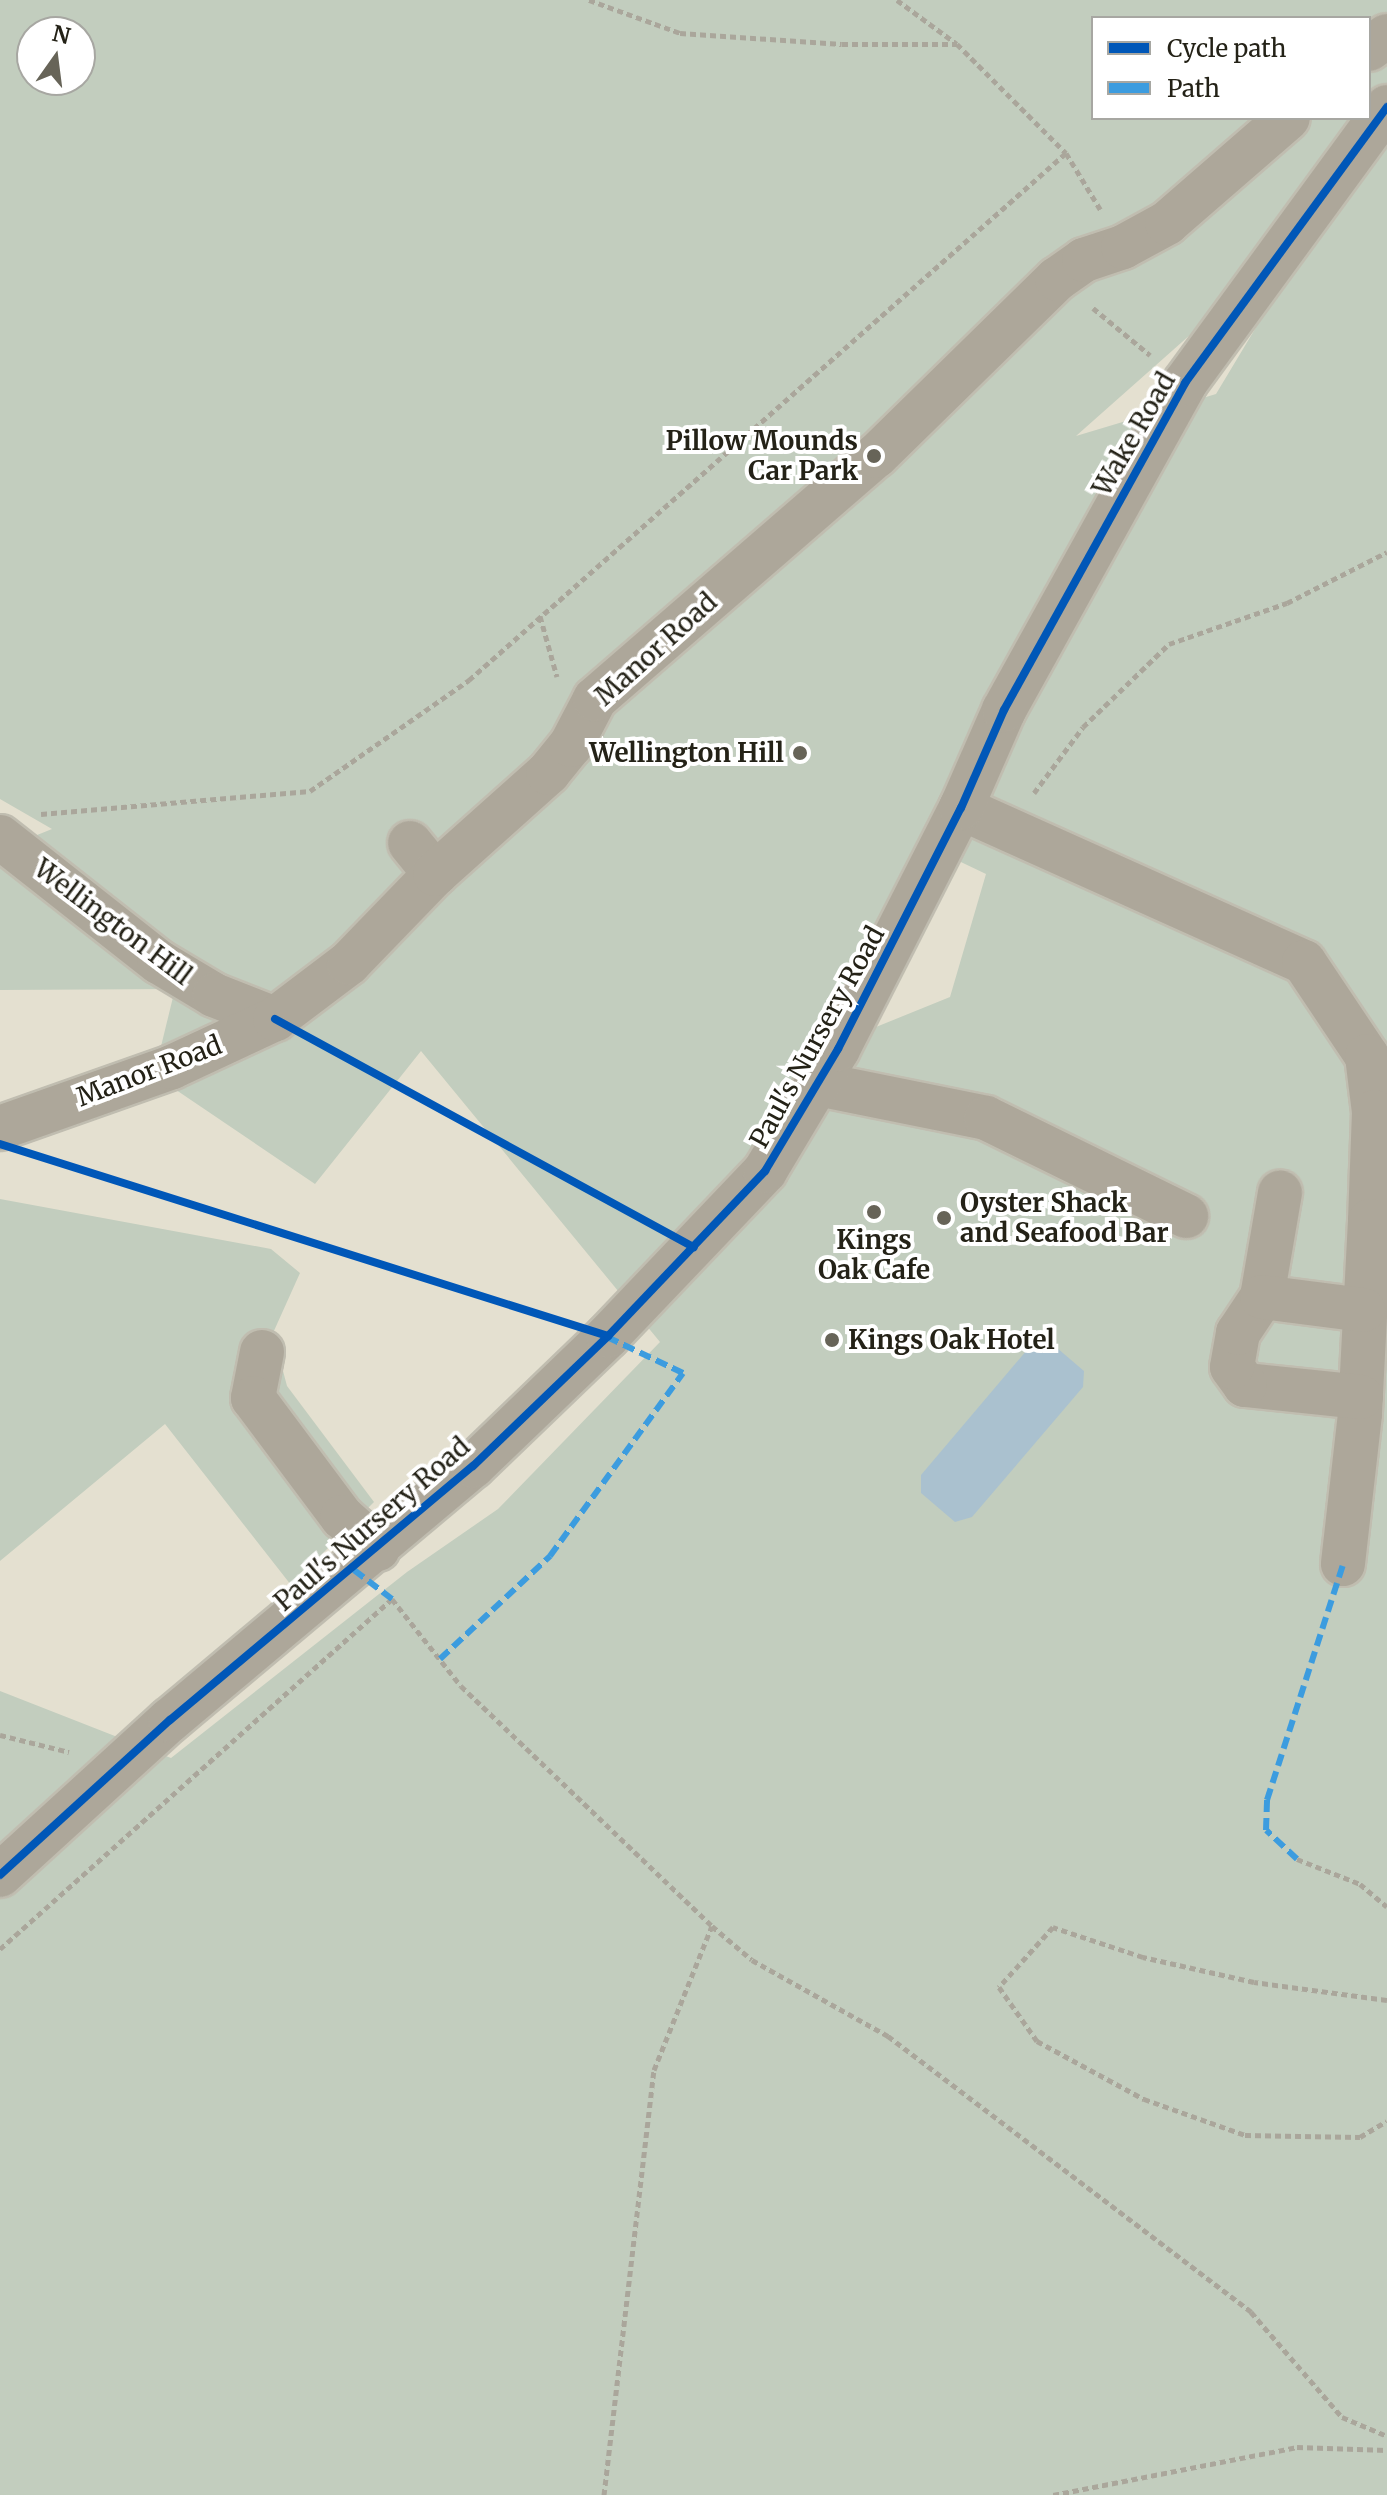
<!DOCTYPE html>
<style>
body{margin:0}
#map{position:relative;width:1387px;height:2495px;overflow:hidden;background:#e4e0d0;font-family:Merriweather,serif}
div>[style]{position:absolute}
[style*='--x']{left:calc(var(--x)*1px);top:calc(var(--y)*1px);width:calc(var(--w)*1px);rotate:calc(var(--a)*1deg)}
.green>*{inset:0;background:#c2cdbe}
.water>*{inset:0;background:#aac1cf}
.path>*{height:5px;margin-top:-2.5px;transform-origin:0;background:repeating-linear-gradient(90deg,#aaa69b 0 6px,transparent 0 10px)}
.roads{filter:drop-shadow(2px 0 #c0bdb0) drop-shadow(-2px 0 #c0bdb0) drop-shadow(0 2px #c0bdb0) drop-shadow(0 -2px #c0bdb0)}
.minor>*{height:44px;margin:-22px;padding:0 22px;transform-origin:22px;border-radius:22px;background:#ada79a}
.quiet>*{height:6px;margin-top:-3px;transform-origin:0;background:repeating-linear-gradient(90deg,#3c9cdf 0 12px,transparent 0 18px)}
.cycleway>*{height:8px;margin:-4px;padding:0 4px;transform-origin:4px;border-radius:4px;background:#0057b8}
.dots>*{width:22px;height:22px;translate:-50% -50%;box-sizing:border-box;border:4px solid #fff;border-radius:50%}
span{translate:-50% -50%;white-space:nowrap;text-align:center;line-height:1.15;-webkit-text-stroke:8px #fff;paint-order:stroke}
.street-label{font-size:26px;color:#242217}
.poi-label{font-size:26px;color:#242217;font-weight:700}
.right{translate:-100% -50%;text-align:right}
.left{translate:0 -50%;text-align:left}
.legend{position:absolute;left:1091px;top:16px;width:280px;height:104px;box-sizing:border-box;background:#fff;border:2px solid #a7a7a2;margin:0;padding:10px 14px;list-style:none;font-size:24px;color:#242217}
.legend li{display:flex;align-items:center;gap:16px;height:40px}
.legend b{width:40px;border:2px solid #a7a7a2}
.north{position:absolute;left:16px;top:16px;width:80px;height:80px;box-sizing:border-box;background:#fff;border:2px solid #a7a7a2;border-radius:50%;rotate:14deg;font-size:22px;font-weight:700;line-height:32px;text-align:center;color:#242217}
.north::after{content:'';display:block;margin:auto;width:28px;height:36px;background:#676458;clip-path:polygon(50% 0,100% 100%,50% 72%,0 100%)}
</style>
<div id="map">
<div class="green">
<div style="clip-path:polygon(evenodd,0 0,1387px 0,1387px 122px,1306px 232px,1076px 436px,1216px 394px,1323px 216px,1387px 138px,1387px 2495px,0 2495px,0 1691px,171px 1758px,407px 1572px,498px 1509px,660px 1342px,421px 1051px,315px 1184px,154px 1075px,175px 989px,0 990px,0 850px,52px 829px,0 799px,0 0,1093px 18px,1369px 18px,1369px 118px,1093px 118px,1093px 18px,0 0,32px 32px,80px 32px,80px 80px,32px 80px,32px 32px,0 0,942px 853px,986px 874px,950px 997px,876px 1027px,942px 853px)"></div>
<div style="clip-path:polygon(0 1199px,271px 1249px,300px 1273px,273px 1333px,287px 1386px,374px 1502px,291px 1585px,165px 1424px,0 1561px)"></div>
</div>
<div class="water">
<div style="clip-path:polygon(1050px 1342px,1084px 1371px,1083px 1387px,972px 1517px,955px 1522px,921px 1493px,921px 1475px,1032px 1344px)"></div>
</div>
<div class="path">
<div style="--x:589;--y:0;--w:97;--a:19.9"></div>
<div style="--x:680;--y:33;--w:162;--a:3.9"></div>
<div style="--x:842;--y:44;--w:115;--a:0"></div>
<div style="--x:897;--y:0;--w:74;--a:36.3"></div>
<div style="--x:957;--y:44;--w:154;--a:45"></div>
<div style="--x:1066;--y:153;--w:66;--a:58.7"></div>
<div style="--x:1093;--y:308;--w:74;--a:39.5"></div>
<div style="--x:540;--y:616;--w:63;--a:74.4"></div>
<div style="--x:1034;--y:793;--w:82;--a:-53.4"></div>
<div style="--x:1083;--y:727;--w:120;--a:-44"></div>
<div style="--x:1169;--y:644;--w:125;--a:-19.2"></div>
<div style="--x:1287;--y:603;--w:112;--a:-27"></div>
<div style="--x:41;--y:814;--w:270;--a:-4.9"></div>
<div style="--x:310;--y:791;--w:194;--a:-34.9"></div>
<div style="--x:469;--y:680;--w:796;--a:-41.44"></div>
<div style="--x:0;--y:1735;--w:71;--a:13.8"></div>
<div style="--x:1297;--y:1859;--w:68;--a:21.6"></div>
<div style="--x:1360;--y:1884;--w:35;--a:40"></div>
<div style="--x:0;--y:1949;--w:526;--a:-41.76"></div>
<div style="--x:392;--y:1599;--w:111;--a:51.6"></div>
<div style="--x:461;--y:1686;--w:347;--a:43.7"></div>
<div style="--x:712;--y:1926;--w:52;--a:40.4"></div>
<div style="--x:752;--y:1960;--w:156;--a:29.2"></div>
<div style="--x:888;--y:2036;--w:456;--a:37.2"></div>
<div style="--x:1251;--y:2312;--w:139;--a:49.1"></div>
<div style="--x:1342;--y:2417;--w:49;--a:22.9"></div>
<div style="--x:1387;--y:2000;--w:134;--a:-172.3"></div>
<div style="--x:1254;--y:1982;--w:114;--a:-167.3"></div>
<div style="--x:1143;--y:1957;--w:95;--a:-161.6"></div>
<div style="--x:1053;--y:1927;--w:81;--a:132"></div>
<div style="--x:999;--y:1987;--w:66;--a:54.9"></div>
<div style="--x:1037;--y:2041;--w:122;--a:28.5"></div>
<div style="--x:1144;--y:2099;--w:107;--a:19.6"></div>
<div style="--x:1245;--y:2135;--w:115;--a:1"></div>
<div style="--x:1360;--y:2137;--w:31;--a:-31"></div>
<div style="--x:604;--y:2495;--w:428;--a:-83.3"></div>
<div style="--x:654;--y:2070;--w:155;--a:-68.1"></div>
<div style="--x:1053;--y:2495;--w:249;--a:-11.1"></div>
<div style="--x:1297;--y:2447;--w:90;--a:1.9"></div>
</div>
<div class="roads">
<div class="minor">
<div style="--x:1369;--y:49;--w:22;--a:-36"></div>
<div style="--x:961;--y:808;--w:376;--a:24.2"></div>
<div style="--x:1304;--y:962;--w:113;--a:56.2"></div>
<div style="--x:1367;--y:1056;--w:56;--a:82.9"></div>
<div style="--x:1374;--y:1112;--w:109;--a:92.1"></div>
<div style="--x:1370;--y:1221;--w:193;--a:93"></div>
<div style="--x:1360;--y:1414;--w:151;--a:96.5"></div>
<div style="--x:0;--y:837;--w:202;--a:38.2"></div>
<div style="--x:159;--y:962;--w:64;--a:31"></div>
<div style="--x:214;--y:995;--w:66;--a:21.5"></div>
<div style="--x:410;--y:843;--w:40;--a:51"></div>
<div style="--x:818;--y:1084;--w:171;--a:11.4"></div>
<div style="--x:986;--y:1118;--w:223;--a:26.1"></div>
<div style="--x:0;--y:1128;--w:182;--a:-19.5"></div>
<div style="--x:172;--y:1067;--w:114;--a:-25"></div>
<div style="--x:275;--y:1019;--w:93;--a:-37.1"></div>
<div style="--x:349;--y:963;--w:124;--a:-46"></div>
<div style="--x:435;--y:874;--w:152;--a:-41.8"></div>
<div style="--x:548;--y:773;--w:36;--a:-51"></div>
<div style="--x:571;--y:745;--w:52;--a:-62.4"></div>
<div style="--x:595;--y:699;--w:371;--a:-40.9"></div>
<div style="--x:876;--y:456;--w:253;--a:-44.4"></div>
<div style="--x:1057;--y:279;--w:33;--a:-35"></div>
<div style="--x:1084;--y:260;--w:41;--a:-18.4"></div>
<div style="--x:1123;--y:247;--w:50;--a:-28.6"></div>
<div style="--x:1167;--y:223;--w:160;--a:-41"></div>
<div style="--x:1262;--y:1297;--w:106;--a:-80.2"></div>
<div style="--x:262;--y:1352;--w:47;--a:101.1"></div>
<div style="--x:253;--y:1398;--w:149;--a:53.2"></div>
<div style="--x:342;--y:1517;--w:48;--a:41.6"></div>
<div style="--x:1361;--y:1397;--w:117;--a:-174.1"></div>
<div style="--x:1245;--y:1385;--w:22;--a:-126"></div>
<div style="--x:1232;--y:1367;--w:35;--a:-80"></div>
<div style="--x:1238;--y:1333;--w:43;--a:-56.3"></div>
<div style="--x:1262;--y:1297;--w:102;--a:7.3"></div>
<div style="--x:0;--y:1875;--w:230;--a:-42.4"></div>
<div style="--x:170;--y:1720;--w:395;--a:-40"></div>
<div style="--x:473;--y:1466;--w:187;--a:-43.9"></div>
<div style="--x:608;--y:1336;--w:228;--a:-46.4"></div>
<div style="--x:765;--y:1171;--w:142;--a:-59.1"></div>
<div style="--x:838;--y:1049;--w:271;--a:-63"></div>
<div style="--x:961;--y:808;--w:107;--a:-66.3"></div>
<div style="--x:1004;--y:710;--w:374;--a:-61"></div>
<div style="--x:1185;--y:383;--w:342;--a:-53.8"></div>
</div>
</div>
<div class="quiet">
<div style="--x:354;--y:1570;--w:48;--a:37.3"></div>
<div style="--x:440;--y:1659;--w:151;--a:-43.1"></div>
<div style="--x:550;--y:1556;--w:226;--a:-54"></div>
<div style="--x:683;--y:1373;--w:91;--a:-154.6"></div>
<div style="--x:1297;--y:1859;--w:42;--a:-136.9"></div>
<div style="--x:1266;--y:1830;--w:30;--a:-88"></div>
<div style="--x:1267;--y:1800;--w:248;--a:-72.1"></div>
</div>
<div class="cycleway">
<div style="--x:275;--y:1019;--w:477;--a:28.6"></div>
<div style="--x:0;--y:1144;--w:638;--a:17.53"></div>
<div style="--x:0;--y:1875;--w:230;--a:-42.4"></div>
<div style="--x:170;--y:1720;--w:395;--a:-40"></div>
<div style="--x:473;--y:1466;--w:187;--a:-43.9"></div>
<div style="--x:608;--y:1336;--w:228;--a:-46.4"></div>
<div style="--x:765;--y:1171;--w:142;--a:-59.1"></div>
<div style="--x:838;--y:1049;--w:271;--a:-63"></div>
<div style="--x:961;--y:808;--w:107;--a:-66.3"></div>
<div style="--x:1004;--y:710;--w:374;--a:-61"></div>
<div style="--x:1185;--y:383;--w:342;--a:-53.8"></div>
</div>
<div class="dots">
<div style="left:874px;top:456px;background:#676458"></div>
<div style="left:800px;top:753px;background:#676458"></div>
<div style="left:874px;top:1212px;background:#676458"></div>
<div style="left:944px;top:1218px;background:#676458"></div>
<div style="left:832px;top:1340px;background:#676458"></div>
</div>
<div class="street-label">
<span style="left:1134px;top:434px;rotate:-60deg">Wake Road</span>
<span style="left:656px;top:649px;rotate:-42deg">Manor Road</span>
<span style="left:113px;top:922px;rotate:37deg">Wellington Hill</span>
<span style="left:817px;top:1037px;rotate:-61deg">Paul's Nursery Road</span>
<span style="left:149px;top:1071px;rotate:-21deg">Manor Road</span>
<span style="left:372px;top:1524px;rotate:-41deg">Paul's Nursery Road</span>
</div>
<div class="poi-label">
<span class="right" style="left:858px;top:456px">Pillow Mounds<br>Car Park</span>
<span class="right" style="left:784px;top:753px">Wellington Hill</span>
<span class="left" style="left:960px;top:1218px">Oyster Shack<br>and Seafood Bar</span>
<span style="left:874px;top:1255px">Kings<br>Oak Cafe</span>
<span class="left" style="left:848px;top:1340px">Kings Oak Hotel</span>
</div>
<ul class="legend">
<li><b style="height:10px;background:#0057b8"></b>Cycle path</li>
<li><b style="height:10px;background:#3c9cdf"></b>Path</li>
</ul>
<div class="north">N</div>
</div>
